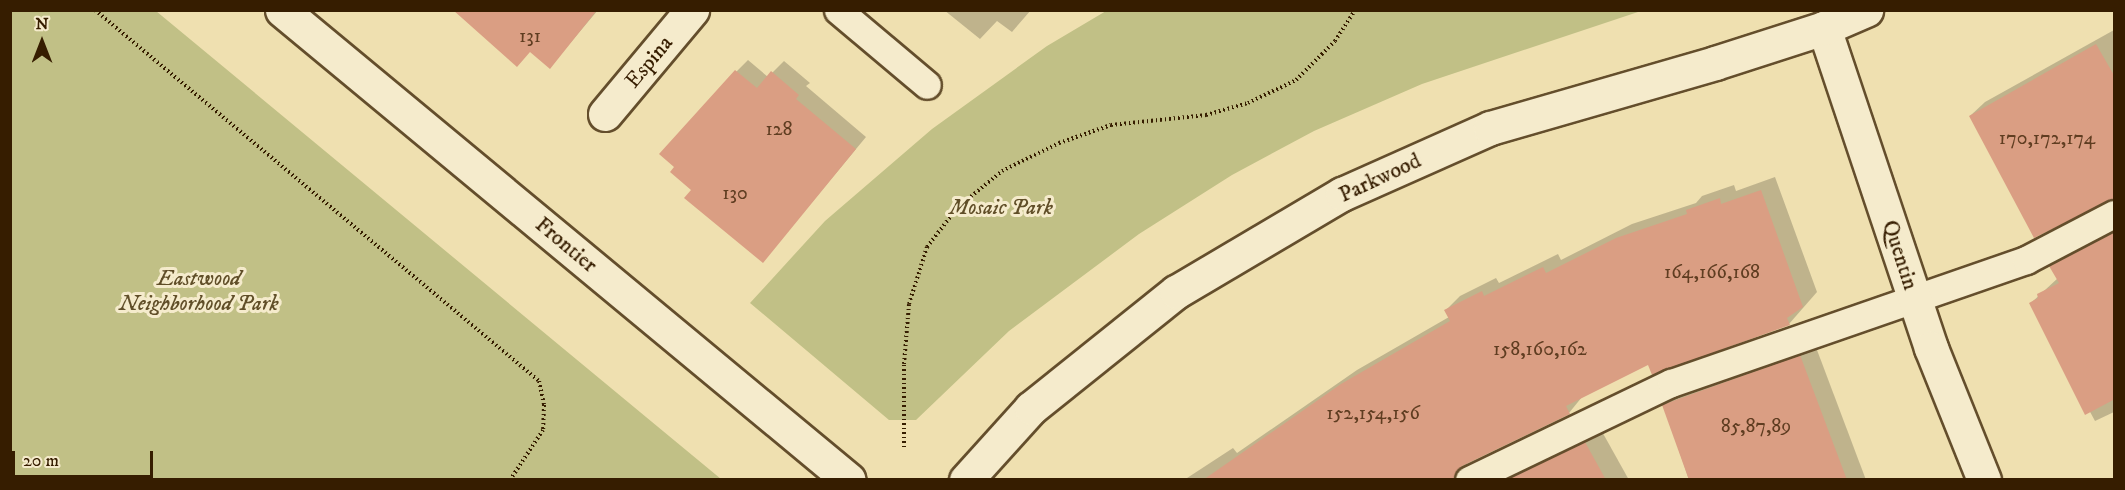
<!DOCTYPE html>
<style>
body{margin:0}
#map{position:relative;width:2125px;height:490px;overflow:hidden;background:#efe0b0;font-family:"IM FELL DW Pica",serif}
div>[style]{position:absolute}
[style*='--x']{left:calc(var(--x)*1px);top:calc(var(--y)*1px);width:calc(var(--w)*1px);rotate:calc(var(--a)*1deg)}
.green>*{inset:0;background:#c1c086}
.shadow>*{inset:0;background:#0003}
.building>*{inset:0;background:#da9e83}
.path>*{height:4px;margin-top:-2px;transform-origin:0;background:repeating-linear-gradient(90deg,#361d00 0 1.5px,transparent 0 4.5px)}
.roads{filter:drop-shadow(2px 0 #644e2c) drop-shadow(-2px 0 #644e2c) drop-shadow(0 2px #644e2c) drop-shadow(0 -2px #644e2c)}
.lane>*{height:27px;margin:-13.5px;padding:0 13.5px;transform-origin:13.5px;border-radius:13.5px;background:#f5ebcc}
.street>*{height:33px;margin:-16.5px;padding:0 16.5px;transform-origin:16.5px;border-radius:16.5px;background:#f5ebcc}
.secondary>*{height:33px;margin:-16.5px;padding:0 16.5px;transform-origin:16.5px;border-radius:16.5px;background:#f5ebcc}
span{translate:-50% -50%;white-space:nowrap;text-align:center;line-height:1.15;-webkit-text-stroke:6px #f5ebcc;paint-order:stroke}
.number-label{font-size:20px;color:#5f3d21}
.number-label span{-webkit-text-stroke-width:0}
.street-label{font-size:22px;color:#361d00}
.park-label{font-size:22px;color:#604e28;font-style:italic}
.frame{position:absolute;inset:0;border:12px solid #361d00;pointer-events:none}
.north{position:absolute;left:12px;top:12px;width:60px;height:60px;-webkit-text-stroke:4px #f5ebcc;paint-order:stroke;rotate:0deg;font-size:16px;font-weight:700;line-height:24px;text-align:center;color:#361d00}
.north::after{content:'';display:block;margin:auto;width:21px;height:27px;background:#361d00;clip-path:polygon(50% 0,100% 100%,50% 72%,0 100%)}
.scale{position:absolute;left:12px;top:451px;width:141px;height:27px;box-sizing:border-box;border:3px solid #361d00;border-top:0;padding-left:8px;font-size:18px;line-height:21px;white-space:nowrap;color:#361d00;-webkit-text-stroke:4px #f5ebcc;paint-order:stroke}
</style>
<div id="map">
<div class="green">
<div style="clip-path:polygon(156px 11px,646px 417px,721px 479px,11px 479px,11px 11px)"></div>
<div style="clip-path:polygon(1106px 11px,1106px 10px,1641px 11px,1422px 84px,1314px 131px,1232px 175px,1139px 234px,1009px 331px,916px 420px,889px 420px,750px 303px,825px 221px,932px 129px,1047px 46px)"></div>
</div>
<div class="shadow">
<div style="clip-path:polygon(455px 10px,598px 10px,550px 67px,531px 51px)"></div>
<div style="clip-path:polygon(944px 10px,1031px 10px,1012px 32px,997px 21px,980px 39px)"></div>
<div style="clip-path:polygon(2114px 30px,2114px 198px,2106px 199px,1970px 116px,1985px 102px)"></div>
<div style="clip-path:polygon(748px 60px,768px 77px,784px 61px,810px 83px,806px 86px,866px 137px,763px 261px,693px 189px,736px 72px)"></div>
<div style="clip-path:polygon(1775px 177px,1817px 292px,1789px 324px,1649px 363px,1582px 397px,1569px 413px,1467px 463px,1474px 479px,1479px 480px,1184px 480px,1233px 448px,1237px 453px,1357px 370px,1449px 317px,1446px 310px,1460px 296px,1496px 278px,1499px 283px,1558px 254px,1561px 260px,1632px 224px,1696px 203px,1702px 196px,1734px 185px,1736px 191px)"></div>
<div style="clip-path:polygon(2114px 226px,2114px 412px,2095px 421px,2031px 303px,2058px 278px,2051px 266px,2065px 252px)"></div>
<div style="clip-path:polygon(1814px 342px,1866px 480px,1689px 480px,1664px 405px,1678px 391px)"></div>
<div style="clip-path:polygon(1600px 428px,1629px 480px,1493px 480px)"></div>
</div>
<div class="building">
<div style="clip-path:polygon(453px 10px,597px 10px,550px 69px,530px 52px,517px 67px)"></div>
<div style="clip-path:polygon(2096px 44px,2115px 77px,2115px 198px,2034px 238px,1969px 116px)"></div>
<div style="clip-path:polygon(735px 70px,757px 88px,771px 71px,799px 95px,796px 99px,856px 149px,763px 263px,684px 198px,691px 190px,670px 172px,674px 167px,659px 154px)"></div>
<div style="clip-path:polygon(1761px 190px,1803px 307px,1787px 318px,1790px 325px,1652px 375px,1648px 365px,1566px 406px,1570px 414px,1462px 466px,1453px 480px,1203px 480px,1341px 384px,1450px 321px,1444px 310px,1482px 291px,1484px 296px,1543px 267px,1546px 273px,1616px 238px,1687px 214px,1686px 210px,1720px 198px,1721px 204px)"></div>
<div style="clip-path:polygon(2115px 232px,2115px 399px,2085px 415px,2029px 303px,2038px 298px,2037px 294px,2059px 283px,2049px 266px)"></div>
<div style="clip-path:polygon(1800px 355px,1847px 480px,1689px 480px,1662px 405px)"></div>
<div style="clip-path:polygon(1585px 442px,1606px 480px,1506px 480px)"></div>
</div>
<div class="path">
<div style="--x:95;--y:10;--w:579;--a:39.88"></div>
<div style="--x:539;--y:381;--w:25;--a:78"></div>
<div style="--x:544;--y:405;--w:25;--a:92"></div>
<div style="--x:543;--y:430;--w:60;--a:123.4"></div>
<div style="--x:904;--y:447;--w:83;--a:-90"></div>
<div style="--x:904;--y:364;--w:60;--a:-85.2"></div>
<div style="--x:909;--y:304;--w:60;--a:-72.5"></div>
<div style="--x:927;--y:247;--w:49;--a:-52.4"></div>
<div style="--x:957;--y:208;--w:58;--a:-39.4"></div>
<div style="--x:1002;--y:171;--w:64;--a:-26.2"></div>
<div style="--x:1059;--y:143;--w:55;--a:-19.1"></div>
<div style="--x:1111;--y:125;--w:96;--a:-6"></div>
<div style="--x:1206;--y:115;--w:44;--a:-15.9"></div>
<div style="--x:1248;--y:103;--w:53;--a:-25.6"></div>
<div style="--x:1296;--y:80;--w:55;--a:-45"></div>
<div style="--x:1335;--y:41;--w:37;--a:-57"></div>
</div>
<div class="roads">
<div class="lane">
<div style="--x:838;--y:10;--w:116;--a:40.1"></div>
<div style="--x:1469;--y:480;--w:224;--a:-25.7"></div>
<div style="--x:1671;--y:383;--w:376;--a:-19.1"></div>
<div style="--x:2026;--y:260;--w:99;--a:-27.6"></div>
</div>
<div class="street">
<div style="--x:282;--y:10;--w:736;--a:39.66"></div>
<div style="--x:1824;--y:28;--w:337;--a:71.5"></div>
<div style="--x:1931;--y:348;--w:142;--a:68.1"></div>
<div style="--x:605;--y:114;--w:136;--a:-50.1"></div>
</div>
<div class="secondary">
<div style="--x:966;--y:480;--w:97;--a:-47.9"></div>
<div style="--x:1031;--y:408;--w:186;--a:-38.7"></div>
<div style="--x:1176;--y:292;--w:193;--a:-30.6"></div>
<div style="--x:1342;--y:194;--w:162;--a:-24"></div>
<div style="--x:1490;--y:128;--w:234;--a:-16.1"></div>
<div style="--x:1715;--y:63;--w:114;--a:-17.8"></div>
<div style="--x:1824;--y:28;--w:46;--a:-23.2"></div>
</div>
</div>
<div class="number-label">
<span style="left:530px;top:36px">131</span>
<span style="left:779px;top:129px">128</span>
<span style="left:2047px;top:138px">170,172,174</span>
<span style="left:735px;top:193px">130</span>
<span style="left:1712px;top:272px">164,166,168</span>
<span style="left:1540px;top:349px">158,160,162</span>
<span style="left:1373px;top:413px">152,154,156</span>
<span style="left:1756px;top:426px">85,87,89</span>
</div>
<div class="street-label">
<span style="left:649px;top:62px;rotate:-50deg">Espina</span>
<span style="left:1380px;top:178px;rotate:-25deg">Parkwood</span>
<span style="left:566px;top:245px;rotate:40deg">Frontier</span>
<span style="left:1900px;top:255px;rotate:72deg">Quentin</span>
</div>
<div class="park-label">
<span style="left:1001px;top:208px">Mosaic Park</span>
<span style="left:199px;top:291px">Eastwood<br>Neighborhood Park</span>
</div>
<div class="frame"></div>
<div class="north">N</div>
<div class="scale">20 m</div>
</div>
